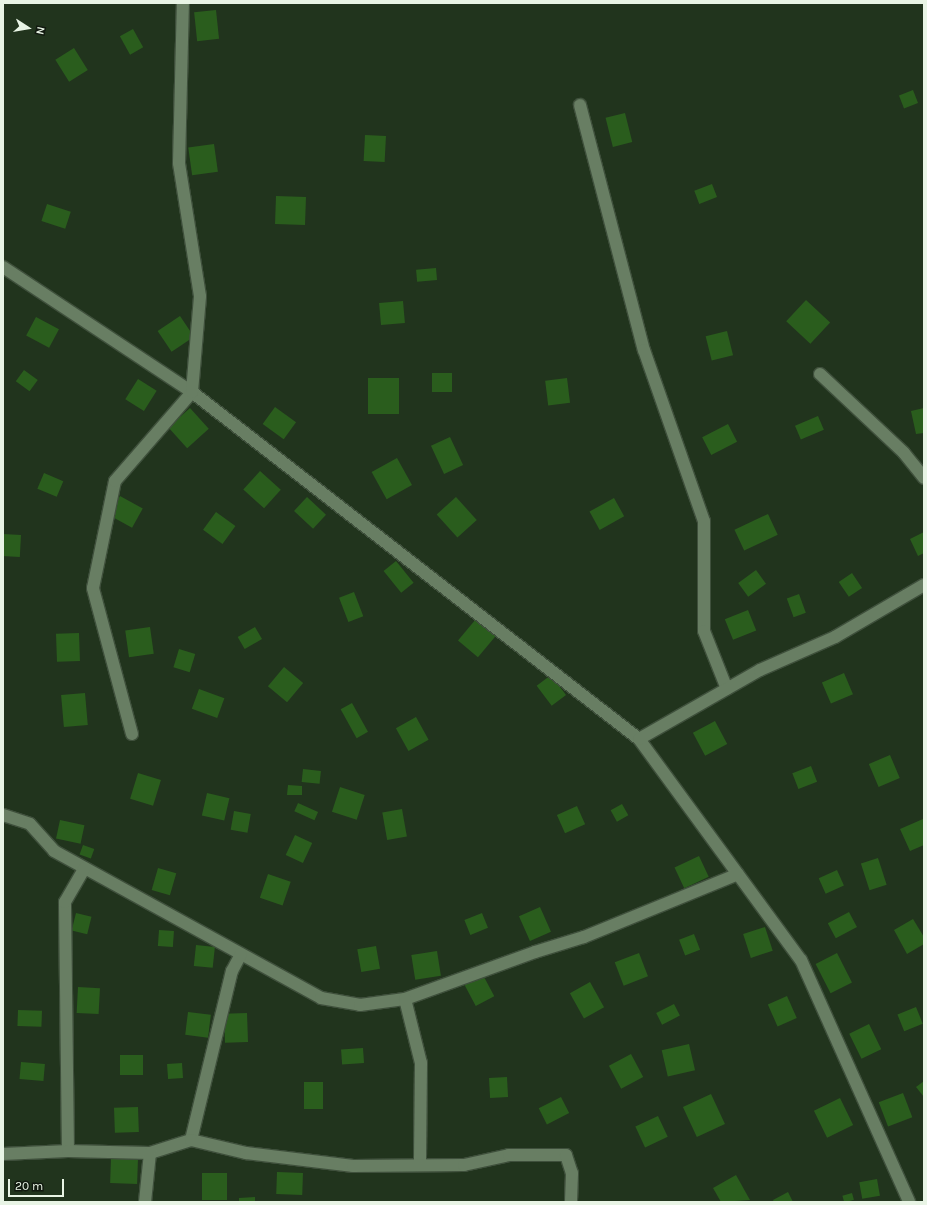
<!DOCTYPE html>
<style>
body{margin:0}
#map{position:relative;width:927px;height:1205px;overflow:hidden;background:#21341d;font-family:Karla,sans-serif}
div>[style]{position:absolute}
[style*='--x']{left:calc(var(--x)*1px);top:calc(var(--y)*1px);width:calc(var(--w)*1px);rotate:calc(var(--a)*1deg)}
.building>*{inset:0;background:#2a5d1d;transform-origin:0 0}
.roads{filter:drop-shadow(1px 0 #3f503c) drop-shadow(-1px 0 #3f503c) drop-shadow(0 1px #3f503c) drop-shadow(0 -1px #3f503c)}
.street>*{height:12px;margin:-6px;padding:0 6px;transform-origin:6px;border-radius:6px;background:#687e63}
span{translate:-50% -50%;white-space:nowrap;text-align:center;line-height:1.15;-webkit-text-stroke:3px #11190f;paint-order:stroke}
.frame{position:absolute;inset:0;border:4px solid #e8f4e5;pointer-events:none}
.north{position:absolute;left:8px;top:8px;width:40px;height:40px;-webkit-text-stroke:3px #11190f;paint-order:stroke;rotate:102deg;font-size:11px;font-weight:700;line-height:16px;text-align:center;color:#e8f4e5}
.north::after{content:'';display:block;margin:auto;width:14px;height:18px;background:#e8f4e5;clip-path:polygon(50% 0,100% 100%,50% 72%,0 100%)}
.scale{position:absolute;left:8px;top:1179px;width:56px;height:18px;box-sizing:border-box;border:2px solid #e8f4e5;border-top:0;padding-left:5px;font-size:12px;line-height:14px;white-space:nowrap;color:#e8f4e5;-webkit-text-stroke:3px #11190f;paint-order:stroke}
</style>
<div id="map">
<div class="building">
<div style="left:216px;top:10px;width:29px;height:22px;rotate:84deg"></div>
<div style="left:133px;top:29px;width:21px;height:15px;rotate:61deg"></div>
<div style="left:74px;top:48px;width:26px;height:22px;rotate:58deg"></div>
<div style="left:913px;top:90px;width:14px;height:15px;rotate:69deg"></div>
<div style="left:625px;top:113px;width:30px;height:20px;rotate:76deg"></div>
<div style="left:365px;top:135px;width:21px;height:26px;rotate:3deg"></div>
<div style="left:214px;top:144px;width:28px;height:26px;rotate:82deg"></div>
<div style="left:712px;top:184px;width:14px;height:19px;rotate:69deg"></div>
<div style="left:276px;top:196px;width:30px;height:28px;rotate:2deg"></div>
<div style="left:47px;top:204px;width:25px;height:18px;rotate:18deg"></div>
<div style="left:436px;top:268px;width:12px;height:20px;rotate:85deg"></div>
<div style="left:806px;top:300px;width:33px;height:29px;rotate:43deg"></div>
<div style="left:403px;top:301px;width:22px;height:24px;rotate:85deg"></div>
<div style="left:180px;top:316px;width:25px;height:27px;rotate:56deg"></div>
<div style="left:36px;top:317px;width:26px;height:21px;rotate:28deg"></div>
<div style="left:727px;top:331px;width:25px;height:22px;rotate:76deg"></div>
<div style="left:24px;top:370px;width:17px;height:14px;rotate:36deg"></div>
<div style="left:432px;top:373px;width:20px;height:19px"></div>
<div style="left:368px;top:378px;width:31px;height:36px"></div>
<div style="left:567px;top:378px;width:25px;height:22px;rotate:83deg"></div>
<div style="left:138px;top:379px;width:22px;height:24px;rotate:32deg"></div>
<div style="left:275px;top:407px;width:26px;height:21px;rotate:36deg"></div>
<div style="left:190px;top:408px;width:28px;height:29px;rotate:48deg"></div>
<div style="clip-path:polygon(924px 408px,924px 433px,916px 434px,911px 411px)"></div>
<div style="left:818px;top:416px;width:15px;height:25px;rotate:67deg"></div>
<div style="left:728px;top:424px;width:20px;height:29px;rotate:63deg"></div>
<div style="left:450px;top:437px;width:31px;height:21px;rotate:65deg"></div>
<div style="left:397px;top:458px;width:31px;height:29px;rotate:61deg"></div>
<div style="left:260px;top:471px;width:28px;height:25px;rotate:42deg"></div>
<div style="left:44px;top:473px;width:21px;height:17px;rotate:23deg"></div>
<div style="left:120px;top:496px;width:26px;height:22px;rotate:29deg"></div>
<div style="left:307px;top:497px;width:26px;height:19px;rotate:43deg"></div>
<div style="left:456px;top:497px;width:31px;height:26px;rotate:48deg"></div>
<div style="left:614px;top:498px;width:21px;height:28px;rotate:61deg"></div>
<div style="left:216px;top:512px;width:24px;height:22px;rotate:36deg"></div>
<div style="left:768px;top:514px;width:23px;height:37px;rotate:65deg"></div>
<div style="clip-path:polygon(924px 532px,924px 553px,918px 556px,910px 539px)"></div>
<div style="left:3px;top:534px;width:18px;height:22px;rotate:3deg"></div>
<div style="left:396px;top:561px;width:28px;height:16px;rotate:51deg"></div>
<div style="left:756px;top:570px;width:17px;height:22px;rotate:54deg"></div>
<div style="left:852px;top:573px;width:18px;height:16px;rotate:56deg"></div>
<div style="left:354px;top:592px;width:26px;height:16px;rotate:69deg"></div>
<div style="left:799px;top:594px;width:20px;height:13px;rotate:70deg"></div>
<div style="left:748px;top:610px;width:22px;height:25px;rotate:68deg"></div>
<div style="left:476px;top:619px;width:26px;height:28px;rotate:40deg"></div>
<div style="left:150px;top:627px;width:27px;height:25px;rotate:82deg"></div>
<div style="left:255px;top:627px;width:14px;height:20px;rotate:60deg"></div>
<div style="left:79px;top:633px;width:28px;height:23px;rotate:88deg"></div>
<div style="left:179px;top:649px;width:17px;height:19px;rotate:17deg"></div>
<div style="left:284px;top:667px;width:25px;height:25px;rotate:40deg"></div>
<div style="left:844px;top:673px;width:23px;height:24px;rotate:67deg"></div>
<div style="left:551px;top:675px;width:25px;height:18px;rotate:53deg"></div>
<div style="left:199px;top:689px;width:27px;height:21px;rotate:20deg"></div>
<div style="left:85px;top:693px;width:32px;height:24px;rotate:85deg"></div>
<div style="left:352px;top:703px;width:33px;height:13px;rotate:61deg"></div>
<div style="left:416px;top:717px;width:26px;height:23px;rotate:61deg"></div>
<div style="left:715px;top:721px;width:26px;height:25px;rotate:62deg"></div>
<div style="left:890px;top:755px;width:25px;height:23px;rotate:67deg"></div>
<div style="left:811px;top:766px;width:17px;height:20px;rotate:69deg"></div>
<div style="left:303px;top:769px;width:18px;height:13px;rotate:6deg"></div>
<div style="left:138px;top:773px;width:24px;height:27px;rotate:17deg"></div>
<div style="clip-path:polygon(288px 785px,302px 786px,302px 795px,287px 795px)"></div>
<div style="left:340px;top:787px;width:26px;height:26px;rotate:18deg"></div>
<div style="left:207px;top:793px;width:23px;height:23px;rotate:13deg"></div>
<div style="left:298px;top:803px;width:22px;height:9px;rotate:24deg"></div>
<div style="left:622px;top:804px;width:13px;height:13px;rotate:61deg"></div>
<div style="left:577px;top:806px;width:20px;height:22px;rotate:66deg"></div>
<div style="left:402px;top:809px;width:28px;height:20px;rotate:80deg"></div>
<div style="left:234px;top:811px;width:17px;height:19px;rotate:10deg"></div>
<div style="clip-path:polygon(923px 819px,924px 845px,910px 851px,900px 829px)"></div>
<div style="left:60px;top:820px;width:25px;height:19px;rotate:12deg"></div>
<div style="left:295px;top:835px;width:19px;height:22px;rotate:25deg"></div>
<div style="left:83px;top:845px;width:12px;height:10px;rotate:20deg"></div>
<div style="left:699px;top:856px;width:23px;height:27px;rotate:65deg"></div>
<div style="left:878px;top:858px;width:28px;height:18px;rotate:72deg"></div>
<div style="left:158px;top:868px;width:19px;height:23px;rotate:16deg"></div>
<div style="left:837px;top:870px;width:17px;height:20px;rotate:66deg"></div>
<div style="left:268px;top:874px;width:24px;height:25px;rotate:19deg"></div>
<div style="left:540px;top:907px;width:27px;height:23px;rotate:66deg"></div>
<div style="left:849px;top:912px;width:17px;height:24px;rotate:62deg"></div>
<div style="left:76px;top:913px;width:16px;height:18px;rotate:14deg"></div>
<div style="left:482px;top:913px;width:16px;height:19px;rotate:68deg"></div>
<div style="clip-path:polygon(913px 919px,924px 937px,924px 944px,907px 954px,894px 930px)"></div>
<div style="left:765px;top:927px;width:25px;height:23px;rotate:72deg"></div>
<div style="left:159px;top:930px;width:15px;height:16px;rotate:4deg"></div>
<div style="left:694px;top:934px;width:17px;height:16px;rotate:69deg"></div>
<div style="left:196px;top:945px;width:19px;height:21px;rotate:6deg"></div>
<div style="left:376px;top:946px;width:23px;height:19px;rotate:80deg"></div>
<div style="left:437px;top:951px;width:25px;height:26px;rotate:81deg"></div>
<div style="left:639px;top:953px;width:25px;height:26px;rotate:69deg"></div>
<div style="left:837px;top:953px;width:33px;height:24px;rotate:63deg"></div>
<div style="left:483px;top:975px;width:24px;height:21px;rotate:62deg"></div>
<div style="left:590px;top:982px;width:29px;height:23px;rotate:61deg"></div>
<div style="left:78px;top:987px;width:22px;height:26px;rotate:3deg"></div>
<div style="left:787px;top:996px;width:24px;height:21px;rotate:66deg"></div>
<div style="left:674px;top:1004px;width:13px;height:20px;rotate:63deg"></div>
<div style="left:916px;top:1007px;width:18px;height:20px;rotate:68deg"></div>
<div style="left:18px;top:1010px;width:24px;height:16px;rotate:2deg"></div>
<div style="left:188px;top:1012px;width:23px;height:23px;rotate:7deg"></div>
<div style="left:247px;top:1013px;width:29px;height:23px;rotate:88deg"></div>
<div style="left:869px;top:1024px;width:28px;height:22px;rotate:64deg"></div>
<div style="left:689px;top:1044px;width:27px;height:28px;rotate:77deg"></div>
<div style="left:363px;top:1048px;width:15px;height:22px;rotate:86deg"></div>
<div style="left:631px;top:1054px;width:26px;height:25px;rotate:62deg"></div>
<div style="left:120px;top:1055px;width:23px;height:20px"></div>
<div style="left:21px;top:1062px;width:24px;height:17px;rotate:5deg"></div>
<div style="left:182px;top:1063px;width:15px;height:15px;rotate:86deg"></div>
<div style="left:507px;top:1077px;width:20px;height:18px;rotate:87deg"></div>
<div style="clip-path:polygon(924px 1081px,924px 1097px,916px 1087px)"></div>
<div style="left:304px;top:1082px;width:19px;height:27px"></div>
<div style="left:903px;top:1093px;width:26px;height:26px;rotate:69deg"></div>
<div style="left:711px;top:1094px;width:33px;height:31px;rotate:65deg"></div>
<div style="left:561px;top:1097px;width:18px;height:25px;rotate:63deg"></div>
<div style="left:840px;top:1098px;width:30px;height:29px;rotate:64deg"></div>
<div style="left:138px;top:1107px;width:25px;height:24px;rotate:88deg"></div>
<div style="left:658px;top:1116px;width:23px;height:25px;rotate:65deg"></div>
<div style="left:111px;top:1158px;width:27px;height:25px;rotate:2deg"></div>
<div style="left:277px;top:1172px;width:26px;height:22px;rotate:2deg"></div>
<div style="left:202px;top:1173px;width:25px;height:27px"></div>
<div style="clip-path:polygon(736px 1175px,750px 1200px,721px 1202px,713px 1188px)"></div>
<div style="left:877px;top:1179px;width:17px;height:18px;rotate:80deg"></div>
<div style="clip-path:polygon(788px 1192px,793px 1202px,774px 1202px,773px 1200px)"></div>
<div style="left:852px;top:1193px;width:7px;height:10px;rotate:74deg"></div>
<div style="clip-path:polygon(255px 1197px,255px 1202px,239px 1202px,239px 1198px)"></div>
</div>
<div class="roads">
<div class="street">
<div style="--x:580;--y:105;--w:253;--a:75.4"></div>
<div style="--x:644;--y:350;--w:181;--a:70.7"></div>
<div style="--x:704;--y:521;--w:110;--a:90"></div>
<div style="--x:704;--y:631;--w:62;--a:68.4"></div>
<div style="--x:3;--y:267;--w:227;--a:33.5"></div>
<div style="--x:192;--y:392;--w:566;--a:37.82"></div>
<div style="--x:639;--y:739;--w:274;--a:53.8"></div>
<div style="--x:801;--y:960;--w:265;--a:65.9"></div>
<div style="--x:820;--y:374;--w:115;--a:43.2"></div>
<div style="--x:904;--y:453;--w:32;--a:51"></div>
<div style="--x:132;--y:734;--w:151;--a:-105"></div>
<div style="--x:93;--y:588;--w:109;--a:-78.4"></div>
<div style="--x:115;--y:481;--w:118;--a:-49.1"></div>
<div style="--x:192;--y:392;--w:96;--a:-85.2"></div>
<div style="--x:200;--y:296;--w:135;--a:-99"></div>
<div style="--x:179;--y:163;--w:160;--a:-88.6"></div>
<div style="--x:639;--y:739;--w:139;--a:-29.7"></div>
<div style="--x:760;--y:670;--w:82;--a:-23.7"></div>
<div style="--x:835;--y:637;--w:103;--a:-30.3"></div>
<div style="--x:3;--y:815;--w:28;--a:18"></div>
<div style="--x:30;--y:824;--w:36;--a:48"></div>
<div style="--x:54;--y:851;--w:305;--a:28.8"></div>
<div style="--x:321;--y:998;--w:40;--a:10"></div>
<div style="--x:360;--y:1005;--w:45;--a:-7.6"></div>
<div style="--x:405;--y:999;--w:138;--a:-19.9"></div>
<div style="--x:535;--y:952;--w:51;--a:-17"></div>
<div style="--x:584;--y:937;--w:166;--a:-22.2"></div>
<div style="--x:405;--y:999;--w:66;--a:76"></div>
<div style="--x:421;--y:1063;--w:101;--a:90.6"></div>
<div style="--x:191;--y:1140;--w:174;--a:-76.4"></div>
<div style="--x:232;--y:971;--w:19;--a:-62"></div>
<div style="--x:68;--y:1151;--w:249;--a:-90.7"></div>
<div style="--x:65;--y:902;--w:39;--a:-60"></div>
<div style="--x:3;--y:1154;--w:65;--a:-2.6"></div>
<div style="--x:68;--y:1151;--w:82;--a:1.4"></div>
<div style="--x:150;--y:1153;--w:43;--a:-17.6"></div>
<div style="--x:191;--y:1140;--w:57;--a:13.3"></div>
<div style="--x:246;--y:1153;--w:108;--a:6.9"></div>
<div style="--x:353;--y:1166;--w:111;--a:-0.5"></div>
<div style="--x:464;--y:1165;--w:46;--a:-12.5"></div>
<div style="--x:509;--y:1155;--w:57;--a:0"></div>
<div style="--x:566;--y:1155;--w:19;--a:72"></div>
<div style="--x:572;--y:1173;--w:29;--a:92"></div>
<div style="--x:145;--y:1202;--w:49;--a:-84.2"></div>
</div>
</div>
<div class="frame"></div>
<div class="north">N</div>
<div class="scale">20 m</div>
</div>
